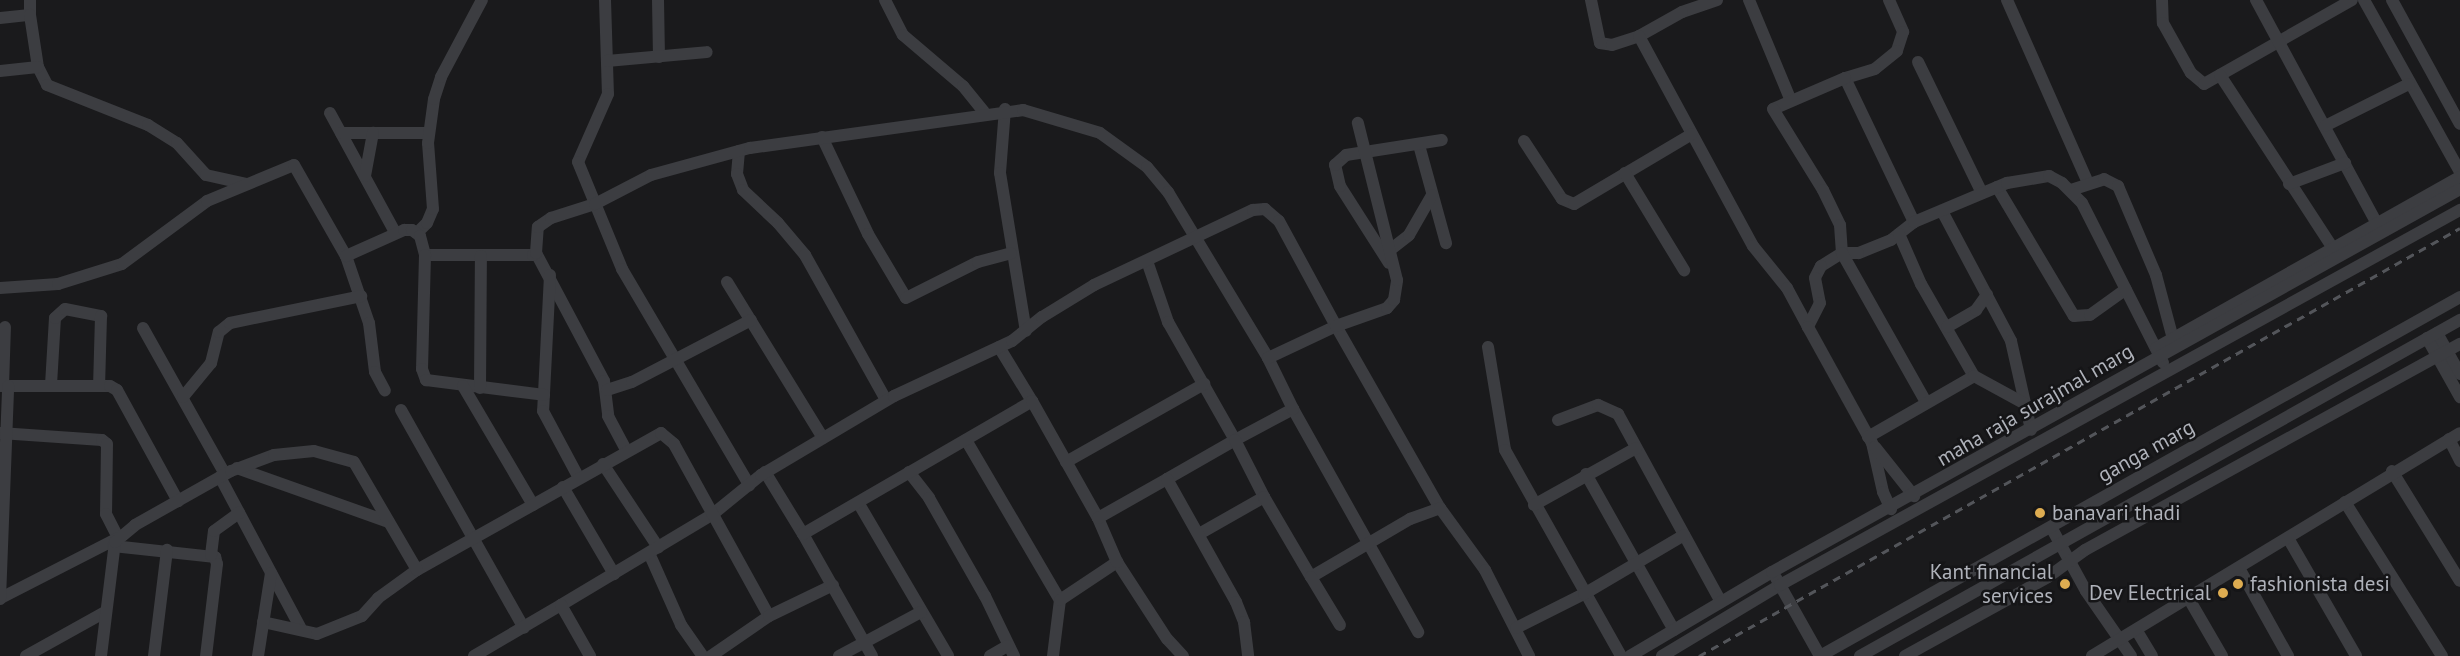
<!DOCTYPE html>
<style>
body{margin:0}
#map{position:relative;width:2460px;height:656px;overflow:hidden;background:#1a1a1c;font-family:"PT Sans",sans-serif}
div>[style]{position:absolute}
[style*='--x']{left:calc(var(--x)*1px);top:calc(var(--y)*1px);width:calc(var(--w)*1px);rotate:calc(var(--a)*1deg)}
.minor>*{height:12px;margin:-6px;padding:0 6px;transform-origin:6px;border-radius:6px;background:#3c3d41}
.rail>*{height:3px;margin-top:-1.5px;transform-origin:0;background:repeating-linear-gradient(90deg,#53555a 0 8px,transparent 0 14px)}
.dots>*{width:16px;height:16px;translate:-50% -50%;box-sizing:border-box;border:3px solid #151517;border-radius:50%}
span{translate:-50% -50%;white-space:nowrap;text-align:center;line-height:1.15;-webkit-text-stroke:5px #151517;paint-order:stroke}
.street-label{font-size:21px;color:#afb2ba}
.poi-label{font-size:21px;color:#afb2ba}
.left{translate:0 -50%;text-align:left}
.right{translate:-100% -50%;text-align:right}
</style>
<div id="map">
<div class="minor">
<div style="--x:605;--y:0;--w:94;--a:88.2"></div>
<div style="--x:608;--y:94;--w:74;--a:113.8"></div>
<div style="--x:578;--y:162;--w:116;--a:67.6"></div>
<div style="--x:622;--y:269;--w:251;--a:59.5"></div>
<div style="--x:658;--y:0;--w:57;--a:89"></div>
<div style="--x:885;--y:0;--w:39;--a:63"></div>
<div style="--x:903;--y:35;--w:79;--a:40.4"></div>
<div style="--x:963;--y:86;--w:33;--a:51"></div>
<div style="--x:1591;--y:0;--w:44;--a:78.2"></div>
<div style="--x:1600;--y:43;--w:12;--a:9"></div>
<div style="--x:1612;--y:45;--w:28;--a:-18"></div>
<div style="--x:1717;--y:0;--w:37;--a:161"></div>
<div style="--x:1682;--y:12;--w:49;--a:150.8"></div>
<div style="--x:1639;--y:36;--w:239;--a:61.5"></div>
<div style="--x:1753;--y:246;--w:54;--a:51"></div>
<div style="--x:1787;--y:288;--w:44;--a:61.7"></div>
<div style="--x:1749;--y:0;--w:109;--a:67.4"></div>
<div style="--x:1889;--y:0;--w:35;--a:66"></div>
<div style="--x:1903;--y:32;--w:20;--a:108"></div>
<div style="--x:1897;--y:51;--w:28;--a:141"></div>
<div style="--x:1875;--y:69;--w:31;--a:163"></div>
<div style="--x:1845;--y:78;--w:160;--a:64.4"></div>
<div style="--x:1914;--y:222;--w:29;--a:142"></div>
<div style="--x:1891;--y:240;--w:35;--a:158"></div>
<div style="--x:1858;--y:253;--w:16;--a:180"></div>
<div style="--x:1842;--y:253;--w:25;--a:148"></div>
<div style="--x:1821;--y:266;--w:13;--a:117"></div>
<div style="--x:1815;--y:278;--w:25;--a:79"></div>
<div style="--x:1820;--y:303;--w:27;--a:117"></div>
<div style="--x:1808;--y:327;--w:132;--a:61.1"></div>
<div style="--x:1872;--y:443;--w:50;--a:77.3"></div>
<div style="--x:1883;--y:492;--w:19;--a:65"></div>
<div style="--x:2007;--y:0;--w:200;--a:66.1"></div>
<div style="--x:2162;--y:0;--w:23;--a:88"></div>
<div style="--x:2163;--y:23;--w:57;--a:60.8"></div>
<div style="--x:2191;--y:73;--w:17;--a:40"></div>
<div style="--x:2204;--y:84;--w:170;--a:-29.6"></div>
<div style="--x:2256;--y:0;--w:252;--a:61.6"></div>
<div style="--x:2364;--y:0;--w:197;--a:60.8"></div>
<div style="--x:2392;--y:0;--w:141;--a:61.3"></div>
<div style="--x:30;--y:15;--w:15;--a:-90"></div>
<div style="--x:0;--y:18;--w:30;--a:-6"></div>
<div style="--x:30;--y:15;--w:53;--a:81.3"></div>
<div style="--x:38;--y:67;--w:20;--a:63"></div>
<div style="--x:47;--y:85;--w:109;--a:21.6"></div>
<div style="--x:148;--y:125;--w:34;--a:32"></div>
<div style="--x:177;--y:143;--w:43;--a:47.8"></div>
<div style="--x:206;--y:175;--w:42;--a:12.4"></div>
<div style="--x:607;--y:61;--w:100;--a:-5.1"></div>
<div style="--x:1918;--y:62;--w:146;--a:64"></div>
<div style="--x:0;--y:71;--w:38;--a:-6"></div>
<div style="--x:2220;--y:75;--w:205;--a:56.9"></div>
<div style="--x:1845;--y:78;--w:78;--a:156.7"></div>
<div style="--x:1773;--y:109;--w:95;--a:58.3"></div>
<div style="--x:1823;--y:190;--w:39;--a:64"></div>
<div style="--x:1840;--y:225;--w:28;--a:86"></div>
<div style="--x:1842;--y:253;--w:171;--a:60.6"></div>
<div style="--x:1005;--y:109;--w:64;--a:94.5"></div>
<div style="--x:1000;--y:173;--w:160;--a:80.7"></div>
<div style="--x:330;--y:113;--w:136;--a:61.4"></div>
<div style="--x:2325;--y:126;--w:94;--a:-26.6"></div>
<div style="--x:341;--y:133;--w:88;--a:0"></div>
<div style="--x:822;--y:137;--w:107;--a:64.6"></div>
<div style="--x:868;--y:234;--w:74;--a:59.3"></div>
<div style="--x:906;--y:298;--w:80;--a:-26.6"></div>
<div style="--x:978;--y:262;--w:34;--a:-15"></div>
<div style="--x:1524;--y:141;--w:69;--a:56.8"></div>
<div style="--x:1562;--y:199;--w:13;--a:23"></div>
<div style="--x:1574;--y:204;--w:137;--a:-30.7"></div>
<div style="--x:1419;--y:145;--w:102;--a:74.6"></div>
<div style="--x:739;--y:151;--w:23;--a:95"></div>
<div style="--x:737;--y:174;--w:17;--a:69"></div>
<div style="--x:743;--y:190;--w:48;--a:43.3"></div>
<div style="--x:778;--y:223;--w:42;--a:49.8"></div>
<div style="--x:805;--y:255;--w:166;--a:60.8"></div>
<div style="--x:1625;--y:173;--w:114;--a:58.7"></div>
<div style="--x:365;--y:176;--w:44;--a:-79.5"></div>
<div style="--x:2289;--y:184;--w:60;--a:-20.6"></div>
<div style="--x:1997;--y:187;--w:150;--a:59.2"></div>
<div style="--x:2074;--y:316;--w:16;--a:-4"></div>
<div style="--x:2090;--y:315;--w:44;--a:-35.8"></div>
<div style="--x:2071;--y:190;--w:35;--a:-18"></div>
<div style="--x:2104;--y:179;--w:16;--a:27"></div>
<div style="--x:2118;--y:186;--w:97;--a:66.9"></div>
<div style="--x:2156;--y:275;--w:66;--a:75.1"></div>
<div style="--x:1942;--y:211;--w:147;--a:62"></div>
<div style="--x:2011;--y:341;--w:91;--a:77.3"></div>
<div style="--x:1914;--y:222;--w:101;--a:-22.8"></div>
<div style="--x:2007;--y:183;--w:43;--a:-9.5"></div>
<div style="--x:2049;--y:176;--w:15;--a:28"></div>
<div style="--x:2062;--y:183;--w:28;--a:45"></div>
<div style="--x:2082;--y:203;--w:179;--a:63.1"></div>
<div style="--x:417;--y:233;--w:14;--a:-45"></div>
<div style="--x:427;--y:223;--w:15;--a:-67"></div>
<div style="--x:433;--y:209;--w:66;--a:-94.3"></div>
<div style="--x:428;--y:143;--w:44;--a:-82.2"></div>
<div style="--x:434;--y:99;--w:23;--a:-72"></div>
<div style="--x:441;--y:77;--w:87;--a:-62"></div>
<div style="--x:1899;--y:234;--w:55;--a:66.3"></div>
<div style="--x:1921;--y:284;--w:106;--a:60.1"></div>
<div style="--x:1390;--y:250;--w:24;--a:-38"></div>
<div style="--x:1409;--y:235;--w:46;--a:-60.1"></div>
<div style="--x:536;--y:253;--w:145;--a:62"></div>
<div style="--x:604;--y:381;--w:35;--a:83"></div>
<div style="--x:608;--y:416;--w:38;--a:62"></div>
<div style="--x:425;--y:255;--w:108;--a:0"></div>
<div style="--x:533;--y:255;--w:4;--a:-34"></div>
<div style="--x:536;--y:253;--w:26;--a:-86"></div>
<div style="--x:538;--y:227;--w:16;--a:-35"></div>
<div style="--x:551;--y:218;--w:46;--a:-17.7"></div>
<div style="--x:595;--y:204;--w:63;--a:-27.4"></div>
<div style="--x:651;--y:175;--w:103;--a:-15.3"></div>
<div style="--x:750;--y:148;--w:276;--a:-7.9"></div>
<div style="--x:1023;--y:110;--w:80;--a:16.6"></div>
<div style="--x:1100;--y:133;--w:58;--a:35.9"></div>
<div style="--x:1147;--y:167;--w:33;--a:50"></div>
<div style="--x:1168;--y:192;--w:194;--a:58.9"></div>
<div style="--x:346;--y:256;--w:71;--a:71.1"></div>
<div style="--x:369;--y:323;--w:49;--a:83"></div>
<div style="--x:375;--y:372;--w:21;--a:62"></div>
<div style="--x:1147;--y:261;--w:65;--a:71"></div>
<div style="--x:1168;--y:322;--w:136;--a:60.4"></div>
<div style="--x:1235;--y:440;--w:66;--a:-28.1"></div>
<div style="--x:1293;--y:409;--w:256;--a:60.7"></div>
<div style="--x:1389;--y:263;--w:91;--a:-122.5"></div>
<div style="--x:1340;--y:186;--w:22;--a:-103"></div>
<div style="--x:1335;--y:165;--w:15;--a:-42"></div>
<div style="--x:1346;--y:155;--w:97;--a:-8.9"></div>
<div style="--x:550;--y:275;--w:136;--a:92.9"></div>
<div style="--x:543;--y:411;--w:76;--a:61.8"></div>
<div style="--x:727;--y:282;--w:183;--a:58.4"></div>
<div style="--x:0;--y:288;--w:58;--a:-3.9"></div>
<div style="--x:58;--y:284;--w:67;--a:-17.4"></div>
<div style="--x:122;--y:264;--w:106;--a:-36.5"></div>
<div style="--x:207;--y:201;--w:94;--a:-22.5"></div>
<div style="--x:294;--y:165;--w:105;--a:60.3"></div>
<div style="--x:346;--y:256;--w:64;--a:-24.1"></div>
<div style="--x:404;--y:230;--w:8;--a:0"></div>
<div style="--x:412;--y:230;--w:10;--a:37"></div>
<div style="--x:420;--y:236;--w:20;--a:75"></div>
<div style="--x:425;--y:255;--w:114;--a:91.5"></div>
<div style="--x:422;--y:369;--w:12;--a:70"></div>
<div style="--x:426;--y:380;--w:119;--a:7.2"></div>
<div style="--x:1947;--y:327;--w:34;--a:-30"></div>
<div style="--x:1976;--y:310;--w:19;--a:-54"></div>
<div style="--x:143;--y:328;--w:167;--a:60.7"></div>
<div style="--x:2437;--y:333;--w:47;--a:60.7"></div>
<div style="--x:2427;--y:338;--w:68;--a:60.8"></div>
<div style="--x:999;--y:347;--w:63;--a:58.6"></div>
<div style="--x:1488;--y:347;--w:104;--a:80.6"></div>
<div style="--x:1505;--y:450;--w:236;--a:60.6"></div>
<div style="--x:2156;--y:348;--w:349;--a:-29.4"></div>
<div style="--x:51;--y:385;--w:67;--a:-86.6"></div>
<div style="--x:55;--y:318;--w:13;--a:-42"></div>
<div style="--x:65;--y:309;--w:37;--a:11"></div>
<div style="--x:101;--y:316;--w:70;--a:91.6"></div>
<div style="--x:0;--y:386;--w:110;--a:0"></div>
<div style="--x:110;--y:386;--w:8;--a:30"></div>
<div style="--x:117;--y:390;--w:127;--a:61.2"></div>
<div style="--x:3;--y:386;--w:59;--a:-88.1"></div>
<div style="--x:463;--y:386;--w:138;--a:59.5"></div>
<div style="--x:480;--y:388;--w:132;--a:-89.6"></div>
<div style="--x:607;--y:390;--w:26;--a:-18"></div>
<div style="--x:632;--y:382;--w:134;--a:-27.5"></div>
<div style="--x:183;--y:397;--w:44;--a:-50.5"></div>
<div style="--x:211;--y:363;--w:32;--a:-76"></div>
<div style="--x:219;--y:332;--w:14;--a:-39"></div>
<div style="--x:230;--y:323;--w:134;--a:-11.6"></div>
<div style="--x:1293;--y:409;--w:57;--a:-116.1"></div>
<div style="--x:1268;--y:358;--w:75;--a:-25.2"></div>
<div style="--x:1336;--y:326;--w:210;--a:60.3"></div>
<div style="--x:401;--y:410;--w:250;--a:60.6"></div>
<div style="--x:1558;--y:420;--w:43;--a:-20.6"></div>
<div style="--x:1598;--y:405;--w:22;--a:24"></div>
<div style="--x:1618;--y:414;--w:214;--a:61.3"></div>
<div style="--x:0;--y:433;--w:102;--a:3.9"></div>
<div style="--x:102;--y:440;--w:6;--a:39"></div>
<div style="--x:107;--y:444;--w:70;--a:90.8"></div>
<div style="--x:106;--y:514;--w:27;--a:63"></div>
<div style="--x:118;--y:538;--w:131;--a:152.9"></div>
<div style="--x:1868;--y:437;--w:122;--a:-29.9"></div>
<div style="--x:1974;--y:376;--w:60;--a:28.7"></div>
<div style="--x:2449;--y:439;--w:25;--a:63"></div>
<div style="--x:966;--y:440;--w:186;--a:59.6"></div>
<div style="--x:1875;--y:447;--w:63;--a:51.5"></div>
<div style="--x:1066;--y:462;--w:159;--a:-29.5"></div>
<div style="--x:603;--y:464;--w:100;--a:56.5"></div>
<div style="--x:237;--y:468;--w:161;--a:19.6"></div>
<div style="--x:2392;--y:471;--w:129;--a:58.3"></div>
<div style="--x:765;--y:472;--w:73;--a:58.5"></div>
<div style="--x:909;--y:472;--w:33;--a:52"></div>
<div style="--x:929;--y:498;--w:113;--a:60.3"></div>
<div style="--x:985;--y:596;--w:67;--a:64.2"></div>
<div style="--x:1586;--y:474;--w:179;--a:60.6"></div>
<div style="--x:220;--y:477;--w:170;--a:61.9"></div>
<div style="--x:1167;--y:479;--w:78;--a:-29.8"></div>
<div style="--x:1235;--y:440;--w:64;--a:63"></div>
<div style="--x:563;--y:487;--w:101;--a:59.6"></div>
<div style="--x:2345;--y:502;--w:182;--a:57.8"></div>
<div style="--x:859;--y:504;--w:176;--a:59.6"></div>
<div style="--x:1534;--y:505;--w:117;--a:-29.2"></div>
<div style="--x:2051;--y:527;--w:73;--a:61.3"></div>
<div style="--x:2086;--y:591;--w:79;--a:55.3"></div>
<div style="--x:1199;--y:534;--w:75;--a:-29.6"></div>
<div style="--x:1264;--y:497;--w:93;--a:59.6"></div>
<div style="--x:1311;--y:577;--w:115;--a:-30.4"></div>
<div style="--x:1410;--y:519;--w:32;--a:-20"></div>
<div style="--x:1440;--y:508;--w:77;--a:54"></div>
<div style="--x:1485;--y:570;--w:97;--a:62.9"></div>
<div style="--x:2288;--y:538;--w:136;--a:60"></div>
<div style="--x:113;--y:546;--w:103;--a:6.2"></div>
<div style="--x:215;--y:557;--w:7;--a:74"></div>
<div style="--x:217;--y:564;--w:93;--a:96.8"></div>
<div style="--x:649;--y:553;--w:79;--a:66"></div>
<div style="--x:681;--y:625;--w:38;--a:55"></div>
<div style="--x:211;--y:555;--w:24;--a:-83"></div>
<div style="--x:214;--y:531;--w:31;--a:-36"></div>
<div style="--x:2239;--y:568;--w:101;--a:60.9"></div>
<div style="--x:1311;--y:577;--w:56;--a:58.9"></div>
<div style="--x:1776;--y:578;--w:90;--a:60.6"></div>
<div style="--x:0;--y:599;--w:213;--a:-87.8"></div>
<div style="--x:2189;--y:599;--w:66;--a:59.9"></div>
<div style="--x:561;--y:605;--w:177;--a:-30.9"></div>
<div style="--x:713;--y:514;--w:62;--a:-39.1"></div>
<div style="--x:761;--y:475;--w:155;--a:-30.7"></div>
<div style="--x:894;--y:396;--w:130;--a:-25"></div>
<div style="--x:1012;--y:341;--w:38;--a:-39"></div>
<div style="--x:1042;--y:317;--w:61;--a:-31.6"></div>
<div style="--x:1094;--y:285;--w:176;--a:-25.3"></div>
<div style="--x:1253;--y:210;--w:12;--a:-5"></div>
<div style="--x:1265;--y:209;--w:18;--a:41"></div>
<div style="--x:1279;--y:221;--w:119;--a:61.5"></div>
<div style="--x:1336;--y:326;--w:54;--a:-19.4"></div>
<div style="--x:1387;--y:308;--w:11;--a:-49"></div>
<div style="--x:1394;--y:300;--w:20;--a:-81"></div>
<div style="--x:1397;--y:280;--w:162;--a:-104"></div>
<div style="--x:263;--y:622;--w:55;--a:12.5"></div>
<div style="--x:317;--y:634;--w:48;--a:-21.8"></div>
<div style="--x:362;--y:616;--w:24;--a:-48"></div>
<div style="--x:378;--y:598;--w:48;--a:-35.7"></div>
<div style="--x:417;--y:570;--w:280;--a:-29.3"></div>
<div style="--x:661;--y:433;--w:17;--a:40"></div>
<div style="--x:674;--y:444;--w:196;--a:61.1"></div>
<div style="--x:1516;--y:628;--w:76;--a:-26.6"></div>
<div style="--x:1584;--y:594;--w:116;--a:-30.5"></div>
<div style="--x:2137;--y:631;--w:29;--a:59"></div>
<div style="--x:26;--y:656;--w:90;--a:-29.1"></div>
<div style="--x:101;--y:656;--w:115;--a:-83"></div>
<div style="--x:115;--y:542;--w:26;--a:-40"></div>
<div style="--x:135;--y:525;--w:110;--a:-29.4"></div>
<div style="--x:231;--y:471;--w:46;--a:-20.4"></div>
<div style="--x:274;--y:455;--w:40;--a:-5.7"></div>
<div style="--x:314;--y:451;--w:41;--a:15.4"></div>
<div style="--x:354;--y:462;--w:125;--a:59.7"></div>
<div style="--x:154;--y:656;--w:107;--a:-83"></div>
<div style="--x:258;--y:656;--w:84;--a:-81.1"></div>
<div style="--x:474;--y:656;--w:101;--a:-30.4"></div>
<div style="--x:561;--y:605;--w:59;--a:60.4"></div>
<div style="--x:711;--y:656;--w:70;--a:-34.6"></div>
<div style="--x:769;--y:616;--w:71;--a:-25.8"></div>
<div style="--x:839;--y:656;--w:93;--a:-28.2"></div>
<div style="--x:872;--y:656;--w:140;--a:-119.5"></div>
<div style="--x:803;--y:534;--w:265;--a:-30.1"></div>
<div style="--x:1032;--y:401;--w:134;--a:60.6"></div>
<div style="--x:990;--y:656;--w:20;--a:-30"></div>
<div style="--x:1053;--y:656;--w:56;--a:-82.9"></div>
<div style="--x:1060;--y:600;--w:69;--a:-33.7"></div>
<div style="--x:1183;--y:656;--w:23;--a:-133"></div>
<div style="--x:1167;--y:639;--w:92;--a:-123"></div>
<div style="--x:1117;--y:562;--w:48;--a:-113.4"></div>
<div style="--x:1098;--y:518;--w:79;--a:-29.5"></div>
<div style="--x:1167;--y:479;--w:141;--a:60.7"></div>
<div style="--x:1236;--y:602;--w:22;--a:68"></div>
<div style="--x:1244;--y:622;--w:34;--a:83"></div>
<div style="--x:1630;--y:656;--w:165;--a:-30.6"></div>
<div style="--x:1772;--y:572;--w:787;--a:-29.1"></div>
<div style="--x:1662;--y:656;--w:138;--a:-31"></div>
<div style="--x:1780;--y:585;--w:777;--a:-28.88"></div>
<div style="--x:1820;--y:656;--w:734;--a:-29.29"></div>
<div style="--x:1860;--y:656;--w:688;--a:-29.25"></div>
<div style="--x:1905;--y:656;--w:163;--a:-28.9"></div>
<div style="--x:2048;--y:577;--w:46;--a:-36.1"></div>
<div style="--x:2085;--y:550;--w:428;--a:-28.8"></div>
<div style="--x:2092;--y:656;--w:430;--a:-31.2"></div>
</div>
<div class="rail">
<div style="--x:1699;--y:656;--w:873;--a:-29.35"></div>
</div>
<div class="dots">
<div style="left:2040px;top:513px;background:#ddac51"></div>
<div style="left:2065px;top:584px;background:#ddac51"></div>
<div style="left:2238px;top:584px;background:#ddac51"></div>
<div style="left:2223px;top:593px;background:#ddac51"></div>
</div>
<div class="street-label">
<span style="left:2035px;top:405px;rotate:-30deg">maha raja surajmal marg</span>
<span style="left:2146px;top:451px;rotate:-29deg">ganga marg</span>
</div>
<div class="poi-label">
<span class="left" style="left:2052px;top:513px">banavari thadi</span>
<span class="right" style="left:2053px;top:584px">Kant financial<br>services</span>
<span class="left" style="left:2250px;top:584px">fashionista desi</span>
<span class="right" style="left:2211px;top:593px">Dev Electrical</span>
</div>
</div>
